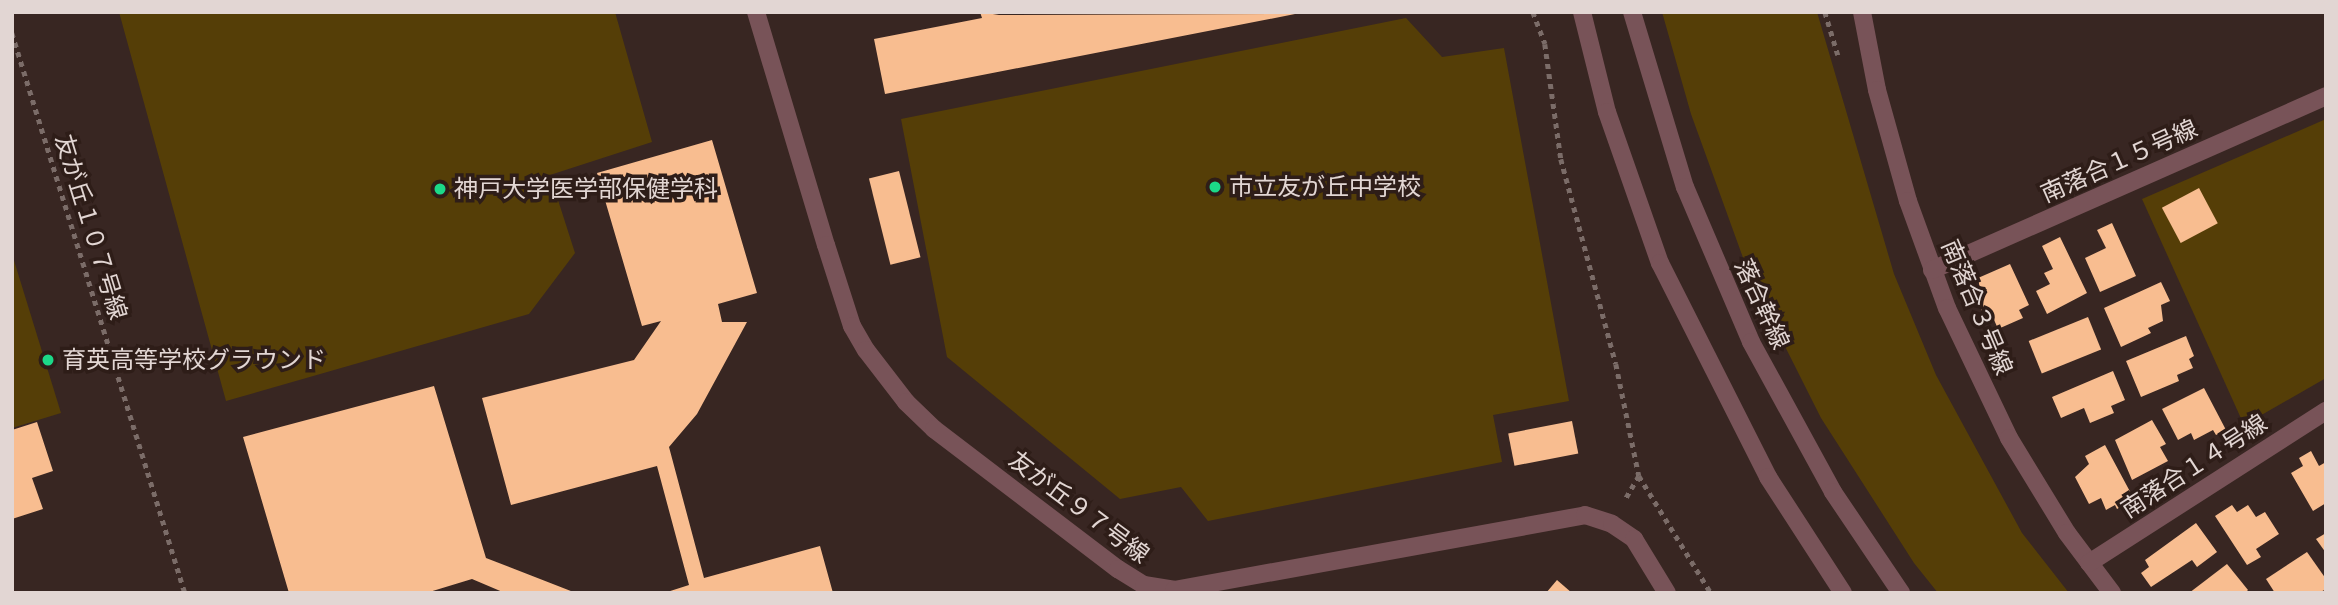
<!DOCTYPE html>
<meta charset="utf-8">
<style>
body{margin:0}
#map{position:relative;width:2338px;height:605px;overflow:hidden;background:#382622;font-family:"DM Sans","Noto Sans JP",sans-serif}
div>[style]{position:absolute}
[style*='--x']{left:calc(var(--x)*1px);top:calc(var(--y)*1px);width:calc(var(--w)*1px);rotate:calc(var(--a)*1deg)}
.green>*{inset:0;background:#553e07}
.building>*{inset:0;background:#f8bd90;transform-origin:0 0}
.path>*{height:4.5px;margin-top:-2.25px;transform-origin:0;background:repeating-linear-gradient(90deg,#7b6c68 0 5px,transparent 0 10px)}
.minor>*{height:18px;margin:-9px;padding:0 9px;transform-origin:9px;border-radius:9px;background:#785358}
.dots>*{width:19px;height:19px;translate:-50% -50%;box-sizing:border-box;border:4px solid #2e1d18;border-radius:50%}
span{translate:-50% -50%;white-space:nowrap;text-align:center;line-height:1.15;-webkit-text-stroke:7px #2e1d18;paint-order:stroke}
.street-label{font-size:24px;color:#e2d6d3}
.poi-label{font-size:24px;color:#e2d6d3}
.left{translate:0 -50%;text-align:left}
.frame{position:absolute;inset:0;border:14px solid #e2d6d3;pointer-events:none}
</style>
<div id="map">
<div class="green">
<div style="clip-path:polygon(119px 12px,615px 12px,652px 142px,550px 175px,575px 253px,529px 314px,226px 401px)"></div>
<div style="clip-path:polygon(1662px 12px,1817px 12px,1894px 274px,1936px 375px,2022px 533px,2069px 593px,1938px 593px,1914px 563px,1821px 418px,1750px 277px,1691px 114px)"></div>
<div style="clip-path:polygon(1406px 18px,1442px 57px,1504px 48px,1569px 401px,1493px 415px,1502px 462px,1208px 521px,1181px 487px,1120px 499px,947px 357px,901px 119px)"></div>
<div style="clip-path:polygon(2326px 119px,2326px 378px,2244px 425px,2142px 199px)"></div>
<div style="clip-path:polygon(12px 254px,61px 413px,12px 428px)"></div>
</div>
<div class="building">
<div style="clip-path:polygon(980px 12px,999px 15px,1295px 14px,885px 94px,874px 39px,982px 18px)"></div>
<div style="clip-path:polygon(712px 140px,757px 293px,718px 304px,722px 322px,747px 322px,697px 414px,669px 447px,704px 578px,820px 546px,833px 593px,664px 593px,689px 585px,657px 466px,511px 505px,482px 398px,634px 360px,661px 321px,642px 326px,597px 173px)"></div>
<div style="left:899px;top:171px;width:89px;height:31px;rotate:76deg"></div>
<div style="left:2199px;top:188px;width:40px;height:42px;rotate:62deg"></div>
<div style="clip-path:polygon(2112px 223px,2136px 276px,2100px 292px,2085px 258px,2106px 248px,2097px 230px)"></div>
<div style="clip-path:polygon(2060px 237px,2087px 293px,2047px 314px,2036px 291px,2050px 284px,2044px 273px,2053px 269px,2042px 246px)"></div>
<div style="clip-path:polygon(2010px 264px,2029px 305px,2019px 310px,2023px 318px,1998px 329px,1992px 315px,1985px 318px,1976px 297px,1981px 295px,1978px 278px)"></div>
<div style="clip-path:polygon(2161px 282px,2170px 301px,2161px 305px,2163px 321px,2148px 328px,2151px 333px,2121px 347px,2104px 308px)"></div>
<div style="left:2088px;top:317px;width:35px;height:64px;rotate:68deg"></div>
<div style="clip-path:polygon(2186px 336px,2194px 356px,2189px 359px,2193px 368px,2177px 375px,2179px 381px,2141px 397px,2126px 361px)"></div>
<div style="clip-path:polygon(2113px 371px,2125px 400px,2111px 406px,2114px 413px,2090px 423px,2084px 408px,2061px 418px,2052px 397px)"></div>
<div style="clip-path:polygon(434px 386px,486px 558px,576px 593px,505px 593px,472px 579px,426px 593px,289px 593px,243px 437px)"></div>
<div style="clip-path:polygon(2204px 388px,2226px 430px,2216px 435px,2213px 430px,2194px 440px,2191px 433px,2178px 440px,2162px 409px)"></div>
<div style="clip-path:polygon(2152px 420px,2166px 444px,2160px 447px,2168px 461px,2132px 480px,2115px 440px)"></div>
<div style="left:1572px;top:421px;width:33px;height:65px;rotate:79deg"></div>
<div style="clip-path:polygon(37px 422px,53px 471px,32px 478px,43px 509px,12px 519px,12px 430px)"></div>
<div style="clip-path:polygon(2105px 445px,2134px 499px,2117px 509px,2115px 505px,2106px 510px,2101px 498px,2089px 504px,2075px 477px,2089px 464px,2085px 456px)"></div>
<div style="clip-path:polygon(2311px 451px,2319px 466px,2326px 462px,2326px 503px,2313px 511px,2291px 473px,2303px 466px,2299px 458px)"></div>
<div style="clip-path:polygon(2232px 505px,2237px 512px,2248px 505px,2256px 517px,2265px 512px,2279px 534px,2256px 549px,2261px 557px,2247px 565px,2215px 516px)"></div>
<div style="clip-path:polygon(2196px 523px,2217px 552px,2197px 567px,2192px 560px,2151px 587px,2141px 573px,2149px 567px,2145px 560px)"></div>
<div style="clip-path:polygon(2326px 533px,2326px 553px,2316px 539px)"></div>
<div style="clip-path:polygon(2307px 552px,2326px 579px,2326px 589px,2319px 593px,2275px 593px,2266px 579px)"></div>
<div style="clip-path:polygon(2227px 564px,2248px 590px,2245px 593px,2189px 593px)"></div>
<div style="clip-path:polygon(1557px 580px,1572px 593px,1546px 593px)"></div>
</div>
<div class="path">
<div style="--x:1533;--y:12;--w:34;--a:69"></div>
<div style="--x:1545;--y:44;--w:116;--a:82.1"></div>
<div style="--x:1561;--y:159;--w:212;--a:75"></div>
<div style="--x:1616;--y:364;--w:114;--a:78.4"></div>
<div style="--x:1639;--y:476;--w:28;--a:120"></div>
<div style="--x:1825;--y:12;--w:45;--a:73.2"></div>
<div style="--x:12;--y:33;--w:586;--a:72.83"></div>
<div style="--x:1639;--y:476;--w:137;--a:58.4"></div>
</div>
<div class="minor">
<div style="--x:756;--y:12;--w:243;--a:73.3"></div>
<div style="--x:826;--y:245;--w:85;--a:72.2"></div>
<div style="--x:852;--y:326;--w:28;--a:60"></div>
<div style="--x:866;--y:350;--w:66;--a:52.4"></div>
<div style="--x:906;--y:402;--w:39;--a:44"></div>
<div style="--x:934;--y:429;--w:231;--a:37.3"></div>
<div style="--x:1118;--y:569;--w:31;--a:32"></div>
<div style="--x:1144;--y:585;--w:30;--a:9"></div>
<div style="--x:1174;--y:590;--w:418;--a:-10.3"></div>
<div style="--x:1585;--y:515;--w:28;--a:18"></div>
<div style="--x:1612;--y:524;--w:27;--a:34"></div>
<div style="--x:1634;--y:539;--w:63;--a:58.6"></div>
<div style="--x:1582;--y:12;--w:103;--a:76"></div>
<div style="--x:1607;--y:112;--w:160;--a:70.7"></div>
<div style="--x:1660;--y:263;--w:240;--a:63.2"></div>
<div style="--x:1768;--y:477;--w:138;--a:57.1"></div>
<div style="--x:1632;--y:12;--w:183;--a:73.2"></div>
<div style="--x:1685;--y:187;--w:168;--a:66.9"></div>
<div style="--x:1751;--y:342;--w:171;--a:61.3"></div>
<div style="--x:1833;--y:492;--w:122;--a:56"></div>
<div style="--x:1862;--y:12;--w:79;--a:79.1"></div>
<div style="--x:1877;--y:90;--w:115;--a:74.4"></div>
<div style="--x:1908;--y:201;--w:114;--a:70"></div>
<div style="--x:1947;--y:308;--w:144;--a:64.5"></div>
<div style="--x:2009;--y:438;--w:111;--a:58.6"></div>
<div style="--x:2067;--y:533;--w:75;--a:53.1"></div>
<div style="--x:1932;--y:270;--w:431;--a:-23.8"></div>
<div style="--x:2089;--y:563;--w:282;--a:-32.7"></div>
</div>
<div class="dots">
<div style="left:1215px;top:187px;background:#1cd988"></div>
<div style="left:440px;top:189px;background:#1cd988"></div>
<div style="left:48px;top:360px;background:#1cd988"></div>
</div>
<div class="street-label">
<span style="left:2119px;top:161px;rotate:-24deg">南落合１５号線</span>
<span style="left:91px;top:227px;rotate:73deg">友が丘１０７号線</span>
<span style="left:1762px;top:304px;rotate:65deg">落合幹線</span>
<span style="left:1977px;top:307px;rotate:67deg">南落合３号線</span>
<span style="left:2194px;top:466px;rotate:-33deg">南落合１４号線</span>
<span style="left:1079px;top:507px;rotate:37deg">友が丘９７号線</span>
</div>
<div class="poi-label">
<span class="left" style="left:1229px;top:187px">市立友が丘中学校</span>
<span class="left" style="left:454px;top:189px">神戸大学医学部保健学科</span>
<span class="left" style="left:62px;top:360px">育英高等学校グラウンド</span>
</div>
<div class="frame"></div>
</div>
